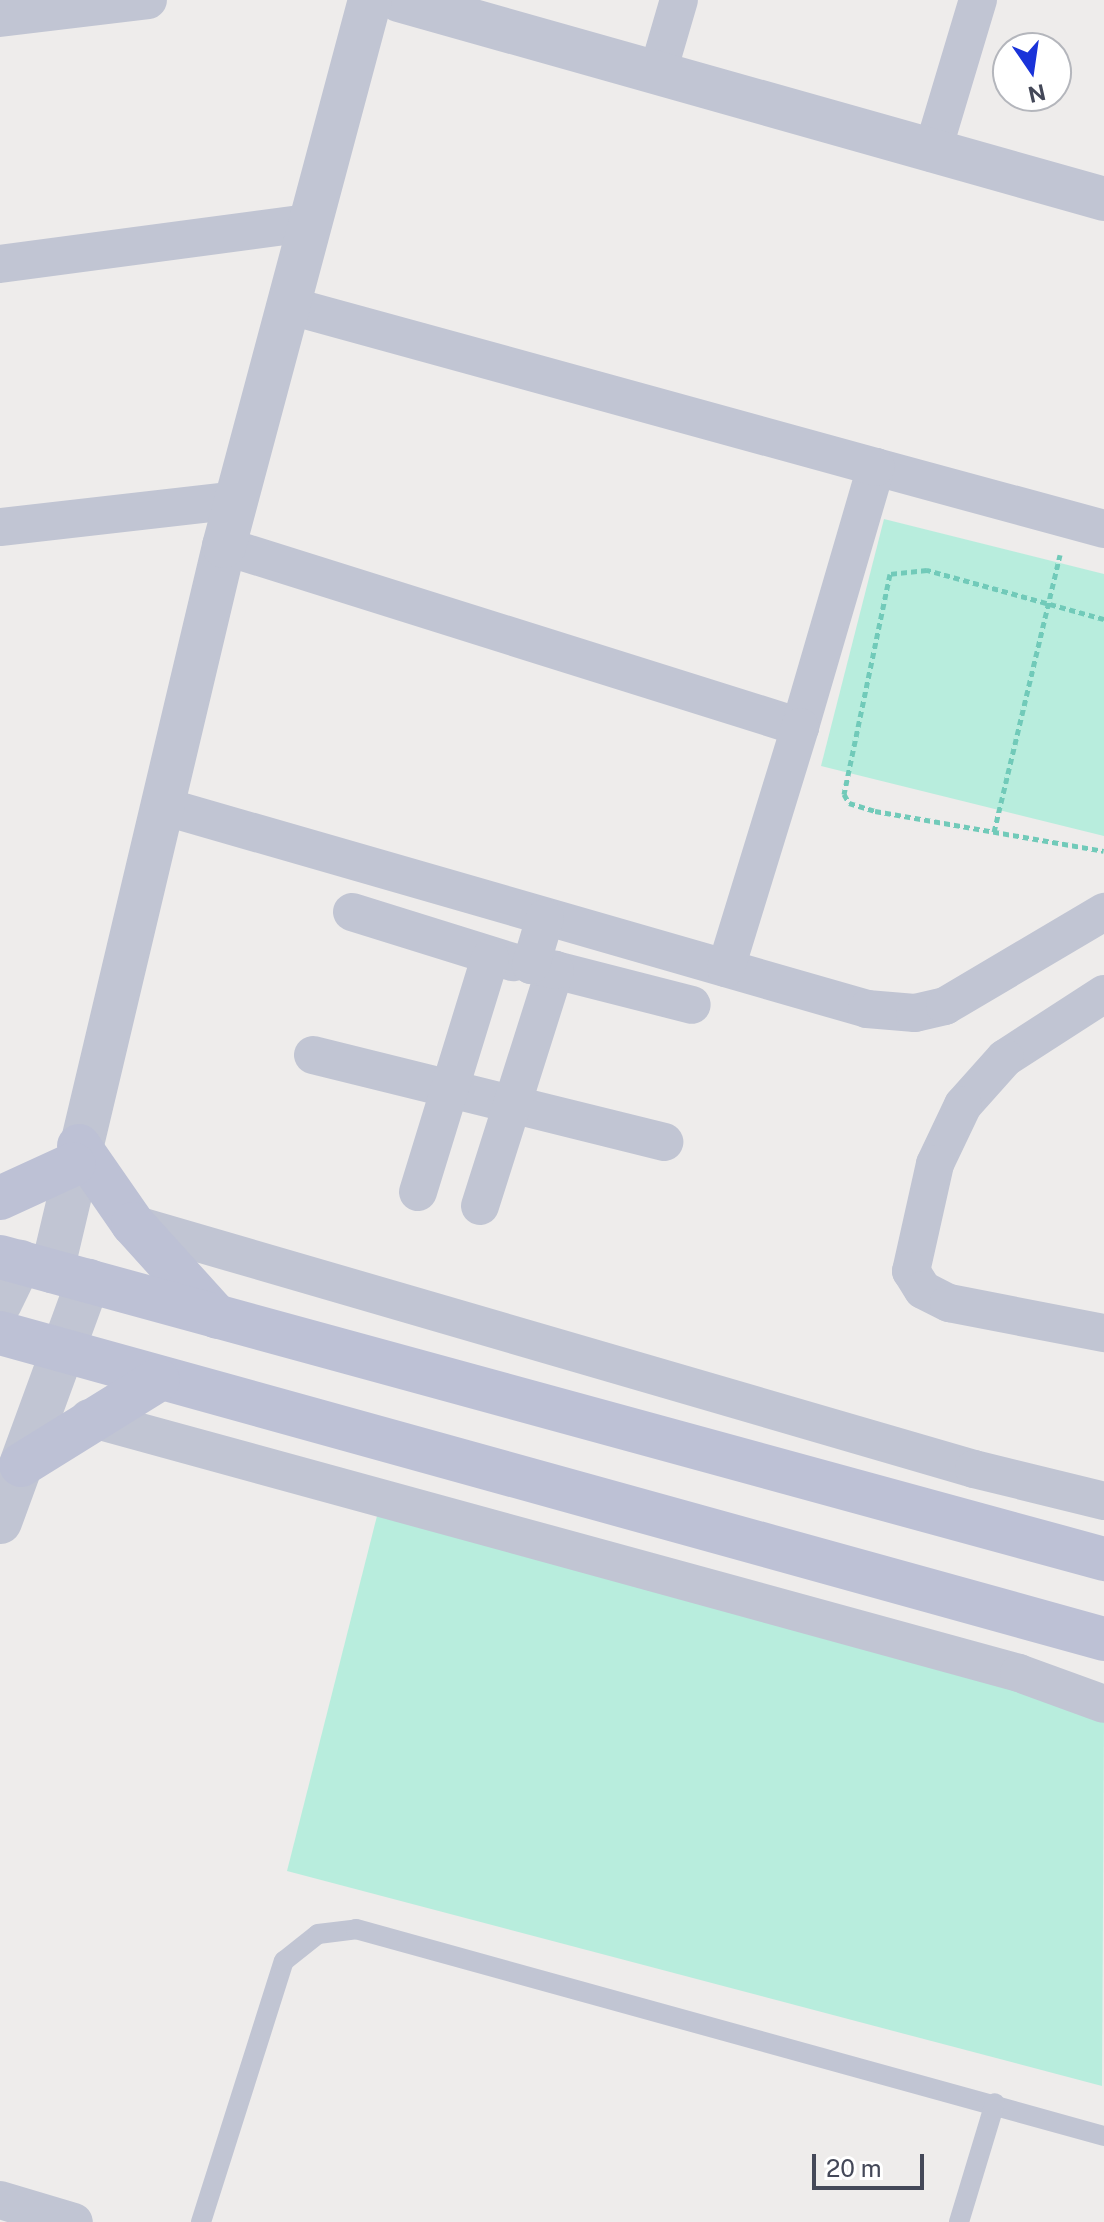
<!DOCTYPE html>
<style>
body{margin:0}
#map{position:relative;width:1104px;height:2222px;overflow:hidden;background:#eeeceb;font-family:"Public Sans",sans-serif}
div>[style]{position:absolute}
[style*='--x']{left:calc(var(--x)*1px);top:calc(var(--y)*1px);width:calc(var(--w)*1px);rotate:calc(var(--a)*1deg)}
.green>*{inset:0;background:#b8eddd}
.path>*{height:5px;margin-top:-2.5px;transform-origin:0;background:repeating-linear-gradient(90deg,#71cab9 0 6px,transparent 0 10px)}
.service>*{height:20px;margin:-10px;padding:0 10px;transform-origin:10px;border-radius:10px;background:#c1c5d3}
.minor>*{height:38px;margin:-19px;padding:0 19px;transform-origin:19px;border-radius:19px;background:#c1c5d3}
.tertiary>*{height:44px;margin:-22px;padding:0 22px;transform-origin:22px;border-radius:22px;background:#c1c5d3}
.secondary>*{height:44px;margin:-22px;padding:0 22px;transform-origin:22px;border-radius:22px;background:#bdc1d5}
span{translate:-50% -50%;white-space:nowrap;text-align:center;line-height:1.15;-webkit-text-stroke:6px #fff;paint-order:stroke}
.north{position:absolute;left:992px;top:32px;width:80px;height:80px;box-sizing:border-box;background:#fff;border:2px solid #b4b6bc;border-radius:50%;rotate:167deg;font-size:22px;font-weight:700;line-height:32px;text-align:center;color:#444858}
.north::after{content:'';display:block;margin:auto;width:28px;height:36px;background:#1a33d9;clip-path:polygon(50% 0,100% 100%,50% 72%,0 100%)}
.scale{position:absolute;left:812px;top:2154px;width:112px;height:36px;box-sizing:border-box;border:4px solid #444858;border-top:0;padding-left:10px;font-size:24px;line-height:28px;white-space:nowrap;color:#444858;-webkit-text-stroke:6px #fff;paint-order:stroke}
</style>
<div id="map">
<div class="green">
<div style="clip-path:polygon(884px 519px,1104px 574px,1104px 836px,821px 766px)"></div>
<div style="clip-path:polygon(377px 1516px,1071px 1700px,1104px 1718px,1102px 2086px,287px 1871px)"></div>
</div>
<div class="path">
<div style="--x:1104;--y:619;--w:184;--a:-164.5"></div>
<div style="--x:927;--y:570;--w:37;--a:174"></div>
<div style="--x:890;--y:574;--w:225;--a:101.8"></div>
<div style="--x:844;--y:794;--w:10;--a:61"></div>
<div style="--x:849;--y:803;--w:27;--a:17"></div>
<div style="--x:875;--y:811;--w:232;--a:9.9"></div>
<div style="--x:994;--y:832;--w:285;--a:-76.6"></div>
</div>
<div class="service">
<div style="--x:201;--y:2222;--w:274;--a:-72.4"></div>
<div style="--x:284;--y:1961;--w:43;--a:-38.5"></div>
<div style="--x:318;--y:1934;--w:38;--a:-7"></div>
<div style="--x:356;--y:1929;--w:776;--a:15.47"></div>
<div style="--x:959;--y:2222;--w:124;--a:-73.2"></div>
</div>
<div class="minor">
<div style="--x:0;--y:18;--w:149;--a:-6.9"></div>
<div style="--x:657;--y:75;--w:78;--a:-73.7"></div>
<div style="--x:932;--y:153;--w:160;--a:-73.3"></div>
<div style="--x:0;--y:264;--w:312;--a:-7.6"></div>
<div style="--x:876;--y:467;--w:236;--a:15.2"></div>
<div style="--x:0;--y:527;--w:238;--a:-6.5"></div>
<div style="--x:224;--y:546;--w:604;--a:17.44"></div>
<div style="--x:800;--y:727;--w:271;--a:-73.7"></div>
<div style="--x:876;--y:467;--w:611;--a:-164.62"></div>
<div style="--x:166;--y:807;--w:730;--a:16.07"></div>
<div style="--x:867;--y:1009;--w:48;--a:4.8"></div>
<div style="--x:915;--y:1013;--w:31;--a:-13"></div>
<div style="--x:945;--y:1006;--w:185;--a:-30.6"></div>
<div style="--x:352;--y:912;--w:169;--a:17.3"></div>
<div style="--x:726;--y:968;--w:252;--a:-72.9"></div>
<div style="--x:555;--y:970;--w:141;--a:14.3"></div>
<div style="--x:1104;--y:994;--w:118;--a:147.1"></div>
<div style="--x:1005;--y:1058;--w:63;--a:131.8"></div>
<div style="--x:963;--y:1105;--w:65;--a:115.4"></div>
<div style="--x:935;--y:1164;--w:110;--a:102.6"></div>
<div style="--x:911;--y:1271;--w:22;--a:58"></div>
<div style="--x:923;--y:1290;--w:29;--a:27"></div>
<div style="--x:949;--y:1303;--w:158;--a:11"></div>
<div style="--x:313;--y:1055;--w:362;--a:13.9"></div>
<div style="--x:418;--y:1192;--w:245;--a:-72.9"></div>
<div style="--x:480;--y:1206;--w:248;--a:-72.4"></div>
<div style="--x:555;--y:970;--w:25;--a:-168"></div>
<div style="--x:531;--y:965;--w:49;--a:-73.4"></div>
<div style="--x:133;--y:1224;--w:876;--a:16.24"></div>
<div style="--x:974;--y:1469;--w:134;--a:13.8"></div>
<div style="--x:89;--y:1418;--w:964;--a:15.33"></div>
<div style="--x:1019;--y:1673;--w:90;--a:20"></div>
<div style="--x:0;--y:2200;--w:77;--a:16.6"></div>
</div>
<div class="tertiary">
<div style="--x:399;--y:0;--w:733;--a:15.76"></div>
<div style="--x:52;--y:1271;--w:745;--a:-76.65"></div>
<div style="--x:224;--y:546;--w:565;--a:-75.03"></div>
<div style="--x:0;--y:1303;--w:46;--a:-64"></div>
<div style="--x:0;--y:1522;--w:257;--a:-69.9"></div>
</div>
<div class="secondary">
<div style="--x:79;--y:1146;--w:95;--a:55.3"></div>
<div style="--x:133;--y:1224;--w:125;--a:47.9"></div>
<div style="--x:0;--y:1198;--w:81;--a:-24.7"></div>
<div style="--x:0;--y:1257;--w:1145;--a:15.3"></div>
<div style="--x:0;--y:1333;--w:1146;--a:15.49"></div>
<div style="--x:21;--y:1465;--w:161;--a:-31.8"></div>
</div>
<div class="north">N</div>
<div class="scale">20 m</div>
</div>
